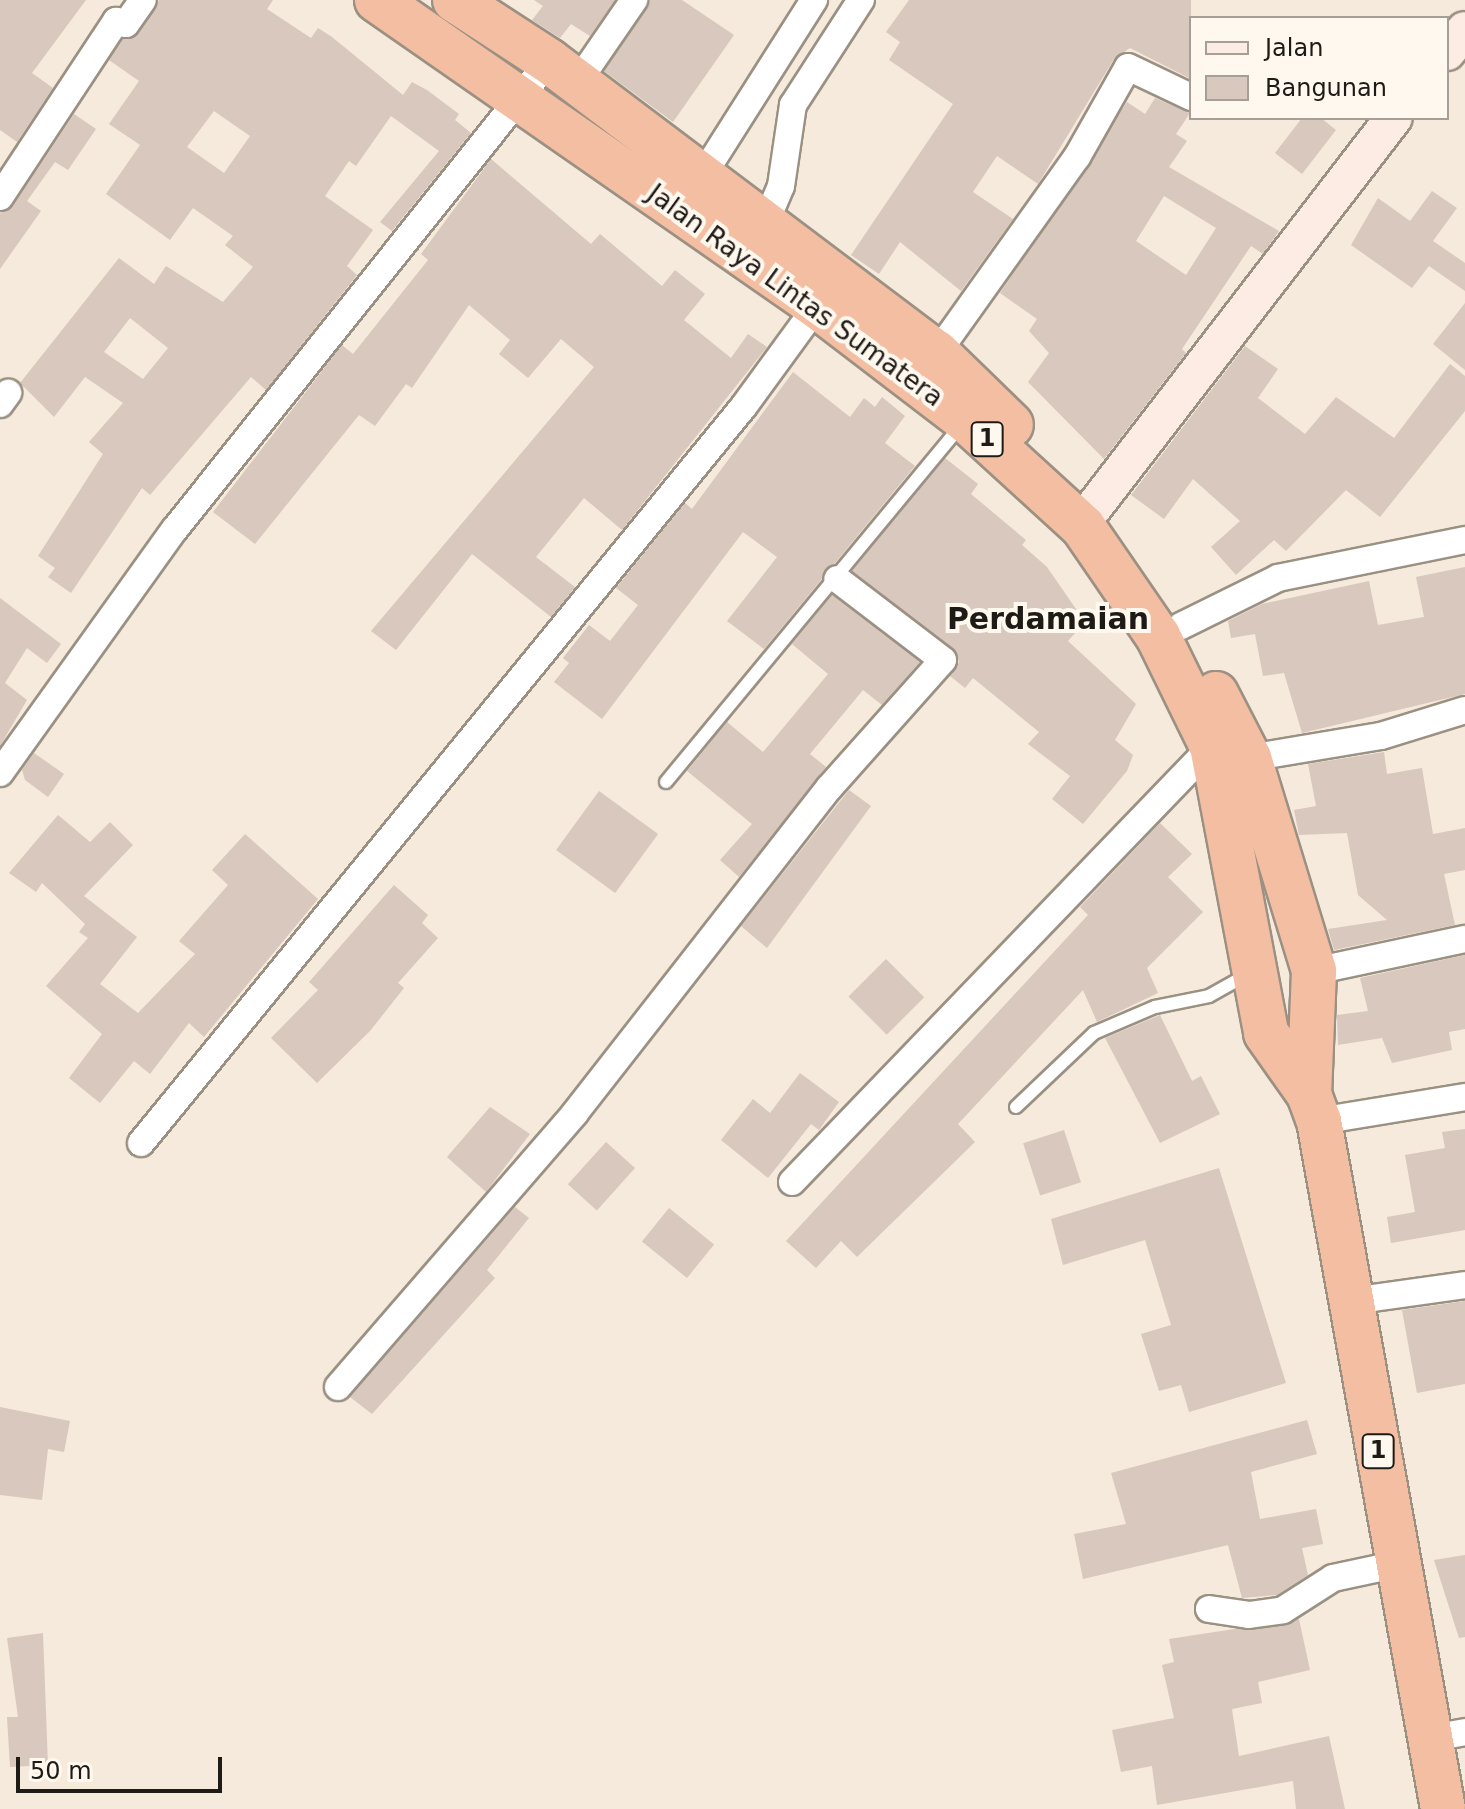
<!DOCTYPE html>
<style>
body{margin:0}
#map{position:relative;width:1465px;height:1809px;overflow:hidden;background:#f5eadb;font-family:"DejaVu Sans",sans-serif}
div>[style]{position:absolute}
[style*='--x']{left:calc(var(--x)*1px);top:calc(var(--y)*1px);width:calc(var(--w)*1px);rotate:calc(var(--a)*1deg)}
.building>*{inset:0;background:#d8c8bd;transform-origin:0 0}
.roads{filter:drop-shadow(2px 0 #9b9183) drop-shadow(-2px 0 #9b9183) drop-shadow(0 2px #9b9183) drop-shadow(0 -2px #9b9183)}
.lane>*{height:12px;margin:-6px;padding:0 6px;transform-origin:6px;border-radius:6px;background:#fff}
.street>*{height:26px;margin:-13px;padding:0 13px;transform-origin:13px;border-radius:13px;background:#fff}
.secondary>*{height:36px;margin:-18px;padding:0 18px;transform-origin:18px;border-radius:18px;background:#fcece3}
.highway>*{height:44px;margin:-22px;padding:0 22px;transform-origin:22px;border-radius:22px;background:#f4bea3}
span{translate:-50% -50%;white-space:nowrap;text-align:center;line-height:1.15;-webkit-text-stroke:8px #fff8ef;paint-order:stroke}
.shield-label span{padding:2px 6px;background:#fff8ef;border:2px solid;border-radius:6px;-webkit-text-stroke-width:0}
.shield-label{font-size:24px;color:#1e1a15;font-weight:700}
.street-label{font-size:26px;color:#1e1a15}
.quarter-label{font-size:30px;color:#1e1a15;font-weight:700}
.legend{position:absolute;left:1189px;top:16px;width:260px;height:104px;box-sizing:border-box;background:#fff8ef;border:2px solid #a59f98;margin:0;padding:10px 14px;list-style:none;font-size:24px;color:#1e1a15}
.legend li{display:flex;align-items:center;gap:16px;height:40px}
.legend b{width:40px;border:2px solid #a59f98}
.scale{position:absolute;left:16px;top:1757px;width:206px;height:36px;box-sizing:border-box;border:4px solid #1e1a15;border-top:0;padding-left:10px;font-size:24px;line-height:28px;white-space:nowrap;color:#1e1a15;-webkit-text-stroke:6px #fff8ef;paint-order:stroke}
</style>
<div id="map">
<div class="building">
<div style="clip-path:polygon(0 0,86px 0,32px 73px,53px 88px,17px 142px,0 130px)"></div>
<div style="clip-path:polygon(evenodd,159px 0,273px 0,267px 9px,311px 38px,318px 28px,332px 37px,403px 95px,412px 82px,427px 90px,459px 114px,455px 120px,471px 133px,392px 231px,380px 222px,439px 151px,391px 116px,356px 166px,349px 161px,325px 196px,373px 230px,347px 266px,357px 275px,266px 390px,251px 377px,150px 495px,142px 488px,71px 593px,48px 577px,55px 568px,38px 556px,103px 454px,89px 442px,123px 403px,85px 377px,54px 417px,20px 383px,119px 258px,154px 284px,166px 266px,223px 302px,253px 267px,225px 245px,233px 236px,193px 208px,170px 240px,106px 194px,140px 145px,109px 124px,139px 81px,109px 60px,123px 39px,139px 33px,159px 0,214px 111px,250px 136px,224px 173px,187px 147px,214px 111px,159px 0,130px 318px,168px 348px,143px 379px,104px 352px,130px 318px)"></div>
<div style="clip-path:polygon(534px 0,615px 0,590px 36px,571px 24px,560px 38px,532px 20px,543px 6px)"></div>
<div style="clip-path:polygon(650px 0,682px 0,734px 35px,673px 122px,604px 71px)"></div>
<div style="clip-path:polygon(909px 0,1191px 0,1191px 79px,1130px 48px,1114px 59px,1038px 184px,997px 156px,973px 192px,1013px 219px,961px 291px,900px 242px,879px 274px,851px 255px,953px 104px,889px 60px,900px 42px,886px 32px)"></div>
<div style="clip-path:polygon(evenodd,1155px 98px,1190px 113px,1176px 134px,1187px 141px,1169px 167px,1279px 231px,1263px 254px,1251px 246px,1182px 349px,1186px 353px,1104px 459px,1028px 382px,1049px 353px,1029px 331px,1037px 319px,1000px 293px,1127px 102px,1145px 114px,1155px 98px,1164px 196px,1216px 228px,1186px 275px,1136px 241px,1164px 196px)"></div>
<div style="clip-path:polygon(74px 114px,96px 129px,68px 170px,55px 162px,27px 201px,41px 211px,0 269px,0 213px,13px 206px)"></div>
<div style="clip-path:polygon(1302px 118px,1321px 118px,1336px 130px,1302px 174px,1275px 153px)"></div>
<div style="clip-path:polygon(491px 159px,591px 244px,600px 234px,662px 286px,675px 270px,705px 294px,684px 320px,731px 358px,748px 334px,767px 347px,622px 530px,584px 498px,536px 557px,575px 587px,551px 617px,472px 554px,396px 650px,371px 631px,594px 367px,561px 339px,528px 378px,499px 354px,510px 340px,469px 305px,412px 388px,406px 384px,375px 426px,359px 415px,255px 544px,213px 512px,342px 345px,353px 354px,428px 260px,421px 254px)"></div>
<div style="clip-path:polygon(1432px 191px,1457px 208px,1433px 241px,1465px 263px,1465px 291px,1429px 266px,1412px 288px,1351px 245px,1378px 198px,1410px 221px)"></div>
<div style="clip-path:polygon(1465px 303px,1465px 370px,1433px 344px)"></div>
<div style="clip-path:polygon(1245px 346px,1278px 369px,1258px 398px,1305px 434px,1336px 397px,1394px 438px,1450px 364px,1465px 376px,1465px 411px,1380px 517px,1346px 490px,1286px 551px,1274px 540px,1236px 575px,1211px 547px,1240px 521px,1193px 479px,1164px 519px,1131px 495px)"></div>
<div style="clip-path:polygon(793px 372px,850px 417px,864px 398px,875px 407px,882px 397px,905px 416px,885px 443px,915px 466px,764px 649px,727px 621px,777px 557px,743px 532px,602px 719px,554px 682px,569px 663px,563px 658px,589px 625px,610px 641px,638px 605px,616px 588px,685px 503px,692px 509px)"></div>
<div style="clip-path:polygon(945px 458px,978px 484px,971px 494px,1026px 540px,1022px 545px,1047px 567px,1085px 622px,1068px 641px,1136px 704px,1115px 740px,1133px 755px,1127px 771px,1083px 824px,1052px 799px,1070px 776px,1028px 744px,1039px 732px,973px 678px,965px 688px,950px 676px,959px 662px,953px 648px,852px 571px)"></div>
<div style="clip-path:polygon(1465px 567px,1465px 694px,1302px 733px,1284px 673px,1263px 676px,1255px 634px,1231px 638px,1228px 621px,1262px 604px,1369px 581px,1378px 625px,1424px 617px,1416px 577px)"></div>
<div style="clip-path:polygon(832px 595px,920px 662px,882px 705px,863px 690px,810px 754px,826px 767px,739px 877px,720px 860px,752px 824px,687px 771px,727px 722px,763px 752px,828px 674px,792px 644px)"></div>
<div style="clip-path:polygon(0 598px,61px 644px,47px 663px,27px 648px,5px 683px,27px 700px,0 746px)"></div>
<div style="clip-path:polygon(1384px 752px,1387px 774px,1422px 768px,1433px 834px,1465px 828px,1465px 870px,1444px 874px,1455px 925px,1334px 950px,1328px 929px,1387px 920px,1358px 895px,1347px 833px,1299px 835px,1294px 810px,1316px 806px,1308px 764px)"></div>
<div style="clip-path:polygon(34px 753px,64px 774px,48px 797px,25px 780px,22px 770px)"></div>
<div style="clip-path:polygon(849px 790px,871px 806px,767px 948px,741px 926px)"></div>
<div style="left:599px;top:791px;width:73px;height:73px;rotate:36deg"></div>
<div style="clip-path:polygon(58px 815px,90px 842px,110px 822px,133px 845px,84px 896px,137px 937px,100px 984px,138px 1013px,195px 954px,179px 941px,228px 885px,212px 870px,245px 834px,318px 899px,204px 1037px,189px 1023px,150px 1074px,134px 1061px,100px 1103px,69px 1078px,102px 1034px,46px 986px,88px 938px,79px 932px,85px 924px,42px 883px,36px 892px,9px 873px)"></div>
<div style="clip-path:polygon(1160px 823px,1192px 854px,1168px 877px,1203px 912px,1147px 968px,1158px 993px,1097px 1022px,1083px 990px,958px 1124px,975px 1142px,857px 1257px,841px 1241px,816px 1268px,786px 1241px,1088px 915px,1080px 907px)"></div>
<div style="clip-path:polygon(394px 885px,428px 915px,422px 923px,438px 938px,398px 983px,404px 988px,370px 1031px,317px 1083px,271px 1038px,318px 990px,309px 982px)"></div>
<div style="clip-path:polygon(1465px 955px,1465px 1029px,1449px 1032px,1452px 1050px,1392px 1063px,1382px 1038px,1338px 1045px,1337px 1015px,1368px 1011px,1360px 978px)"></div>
<div style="left:886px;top:959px;width:54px;height:53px;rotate:45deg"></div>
<div style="clip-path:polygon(1160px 1015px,1192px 1081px,1201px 1076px,1220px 1114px,1160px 1143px,1105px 1038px)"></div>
<div style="clip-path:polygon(800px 1073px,839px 1102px,819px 1130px,811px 1124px,768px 1178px,721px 1140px,753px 1099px,770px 1113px)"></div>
<div style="clip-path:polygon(490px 1107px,530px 1134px,486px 1192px,447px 1157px)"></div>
<div style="clip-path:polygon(1465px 1129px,1465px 1230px,1391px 1243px,1387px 1217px,1415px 1212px,1405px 1155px,1445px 1148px,1442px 1132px)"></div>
<div style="left:1064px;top:1130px;width:55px;height:43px;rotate:72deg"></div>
<div style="left:606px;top:1142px;width:39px;height:57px;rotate:42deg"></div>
<div style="clip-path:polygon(1219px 1168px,1286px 1383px,1189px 1412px,1181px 1385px,1159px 1391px,1141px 1334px,1171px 1325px,1145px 1240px,1063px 1265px,1051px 1219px)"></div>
<div style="clip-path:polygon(515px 1207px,529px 1218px,487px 1270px,495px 1278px,372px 1414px,350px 1397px)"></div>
<div style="left:669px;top:1208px;width:58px;height:43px;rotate:39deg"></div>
<div style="clip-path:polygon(1465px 1301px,1465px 1384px,1417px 1393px,1402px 1310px)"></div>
<div style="clip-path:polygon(0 1407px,70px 1421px,64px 1452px,48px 1449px,42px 1500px,0 1495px)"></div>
<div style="clip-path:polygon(1307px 1420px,1317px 1454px,1251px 1472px,1260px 1519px,1316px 1509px,1323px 1544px,1302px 1548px,1308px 1575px,1277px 1595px,1242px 1598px,1228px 1545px,1083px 1579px,1074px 1534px,1126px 1524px,1111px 1473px)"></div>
<div style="clip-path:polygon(1465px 1555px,1465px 1637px,1459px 1638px,1434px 1560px)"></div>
<div style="clip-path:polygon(1299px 1619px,1310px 1670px,1258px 1682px,1262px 1703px,1232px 1709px,1239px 1756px,1329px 1736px,1345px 1809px,1296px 1809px,1293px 1781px,1157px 1805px,1152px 1766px,1121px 1772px,1112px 1730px,1174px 1718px,1162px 1665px,1174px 1662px,1169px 1639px)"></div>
<div style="clip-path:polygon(43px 1633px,48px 1765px,10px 1767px,7px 1717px,18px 1717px,7px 1638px)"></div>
</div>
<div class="roads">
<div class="lane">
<div style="--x:666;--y:782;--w:463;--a:-50.4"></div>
<div style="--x:1016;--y:1107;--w:108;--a:-43.5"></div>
<div style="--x:1094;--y:1033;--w:66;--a:-23.1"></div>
<div style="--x:1155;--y:1007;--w:55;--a:-11.5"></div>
<div style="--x:1209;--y:996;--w:45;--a:-29.4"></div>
</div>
<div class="street">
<div style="--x:577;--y:83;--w:101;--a:-55.5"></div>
<div style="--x:701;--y:178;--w:211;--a:-57.6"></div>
<div style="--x:0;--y:197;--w:211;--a:-56.6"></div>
<div style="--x:116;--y:21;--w:10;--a:17"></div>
<div style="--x:126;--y:24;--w:29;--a:-55"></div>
<div style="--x:765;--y:224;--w:41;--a:-67.2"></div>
<div style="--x:781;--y:186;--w:82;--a:-81.6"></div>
<div style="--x:793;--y:105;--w:125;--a:-57.1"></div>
<div style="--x:937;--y:353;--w:241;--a:-54.5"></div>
<div style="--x:1077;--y:157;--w:103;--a:-60.5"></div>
<div style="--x:1128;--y:67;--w:70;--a:25.5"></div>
<div style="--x:0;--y:404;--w:14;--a:-54"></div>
<div style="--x:1181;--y:626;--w:108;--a:-26.3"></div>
<div style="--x:1278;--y:578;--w:191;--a:-11.5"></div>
<div style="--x:1249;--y:758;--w:134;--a:-9.5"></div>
<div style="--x:1381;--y:736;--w:88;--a:-17.2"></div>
<div style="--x:0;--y:773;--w:300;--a:-54.4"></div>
<div style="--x:175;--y:529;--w:599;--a:-51.37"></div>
<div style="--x:1314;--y:971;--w:154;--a:-12"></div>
<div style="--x:1319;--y:1121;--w:148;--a:-9.3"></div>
<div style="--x:141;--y:1143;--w:952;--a:-50.71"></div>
<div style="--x:744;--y:406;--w:124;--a:-53.9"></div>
<div style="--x:792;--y:1182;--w:605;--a:-46.07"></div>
<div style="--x:1351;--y:1301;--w:115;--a:-8"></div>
<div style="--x:338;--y:1387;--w:362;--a:-49.1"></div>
<div style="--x:575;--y:1113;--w:412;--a:-52"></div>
<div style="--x:829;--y:788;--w:171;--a:-48.3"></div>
<div style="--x:943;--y:660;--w:133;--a:-142.6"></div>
<div style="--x:1209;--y:1609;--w:40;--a:8.5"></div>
<div style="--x:1249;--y:1615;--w:34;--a:-8"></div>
<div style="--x:1283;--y:1610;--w:59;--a:-32.6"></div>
<div style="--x:1333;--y:1578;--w:67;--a:-12"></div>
<div style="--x:1432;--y:1738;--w:34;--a:-10"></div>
</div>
<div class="secondary">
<div style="--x:1447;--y:52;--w:28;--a:-51"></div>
<div style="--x:1094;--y:507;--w:491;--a:-52.4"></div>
</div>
<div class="highway">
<div style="--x:377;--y:0;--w:536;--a:34.82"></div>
<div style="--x:817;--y:306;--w:188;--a:37.4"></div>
<div style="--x:966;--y:420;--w:159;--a:42.4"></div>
<div style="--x:1083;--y:527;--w:132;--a:55.5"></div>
<div style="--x:1158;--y:636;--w:123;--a:63.9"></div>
<div style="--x:1212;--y:746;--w:292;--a:79.3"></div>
<div style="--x:1266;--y:1033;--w:75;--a:54.8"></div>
<div style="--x:1309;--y:1094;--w:29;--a:70"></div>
<div style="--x:1319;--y:1121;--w:699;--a:79.78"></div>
<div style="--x:455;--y:0;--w:112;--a:33"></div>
<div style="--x:549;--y:61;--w:486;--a:37"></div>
<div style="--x:937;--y:353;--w:103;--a:44.2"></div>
<div style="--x:1216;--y:694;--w:72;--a:62.7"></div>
<div style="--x:1249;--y:758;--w:223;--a:73"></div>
<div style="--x:1314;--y:971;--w:123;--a:92.3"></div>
</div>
</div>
<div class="shield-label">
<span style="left:987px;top:439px">1</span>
<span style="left:1378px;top:1451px">1</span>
</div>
<div class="street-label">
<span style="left:795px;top:296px;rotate:36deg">Jalan Raya Lintas Sumatera</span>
</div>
<div class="quarter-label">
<span style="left:1048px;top:619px">Perdamaian</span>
</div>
<ul class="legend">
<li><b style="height:10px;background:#fcece3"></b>Jalan</li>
<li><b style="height:22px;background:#d8c8bd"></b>Bangunan</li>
</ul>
<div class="scale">50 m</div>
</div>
